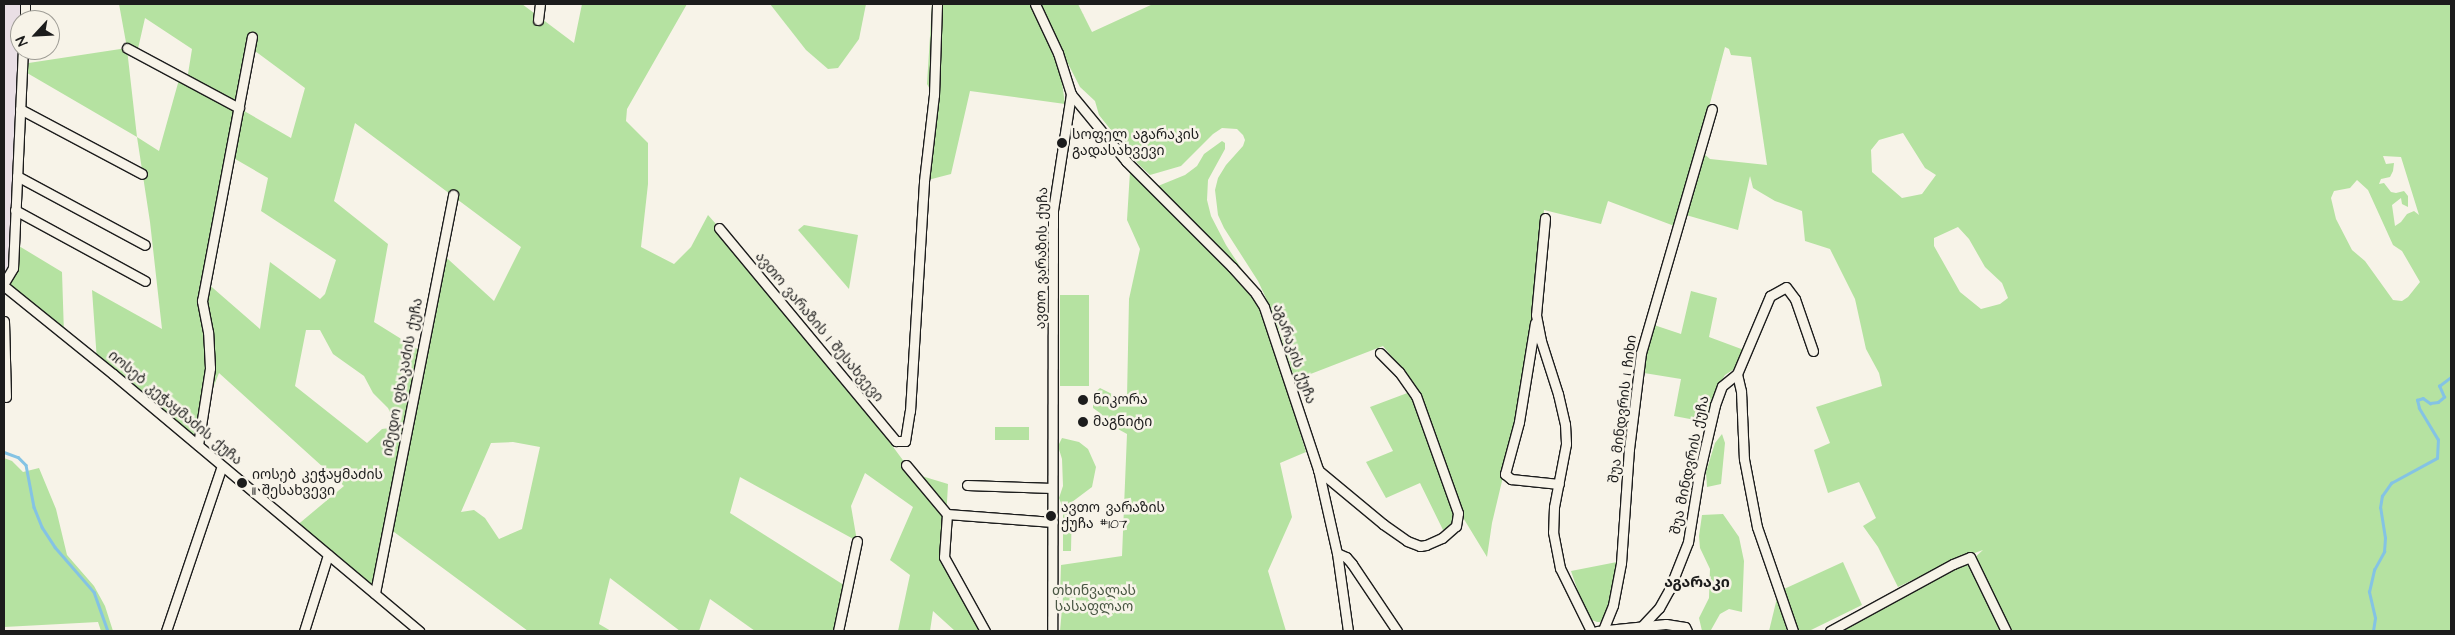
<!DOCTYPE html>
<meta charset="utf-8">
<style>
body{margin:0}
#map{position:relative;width:2455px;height:635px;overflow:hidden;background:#f7f3e8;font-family:"Architects Daughter","Noto Sans Georgian",sans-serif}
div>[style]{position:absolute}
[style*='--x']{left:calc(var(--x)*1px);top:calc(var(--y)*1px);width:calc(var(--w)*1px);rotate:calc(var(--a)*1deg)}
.built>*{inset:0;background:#e9dfe5}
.green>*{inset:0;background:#b5e2a1;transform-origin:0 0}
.stream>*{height:2.5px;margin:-1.25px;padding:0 1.25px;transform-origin:1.25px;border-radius:1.25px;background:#84c3e4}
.roads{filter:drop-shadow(1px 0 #1c1c1c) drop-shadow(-1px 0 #1c1c1c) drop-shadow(0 1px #1c1c1c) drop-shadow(0 -1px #1c1c1c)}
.minor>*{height:9px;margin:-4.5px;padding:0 4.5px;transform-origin:4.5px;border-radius:4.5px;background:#f7f3e8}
.dots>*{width:14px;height:14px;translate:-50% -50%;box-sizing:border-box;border:2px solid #f7f3e8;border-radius:50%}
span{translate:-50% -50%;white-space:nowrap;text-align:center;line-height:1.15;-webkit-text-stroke:5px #f7f3e8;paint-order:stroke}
.poi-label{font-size:14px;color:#1c1c1c}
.left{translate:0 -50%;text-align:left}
.street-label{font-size:14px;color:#1c1c1c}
.park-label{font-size:14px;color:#4a5744}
.neighbourhood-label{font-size:15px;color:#1c1c1c;font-weight:700}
.frame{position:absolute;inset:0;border:5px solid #1c1c1c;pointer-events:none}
.north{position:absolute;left:10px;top:10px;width:50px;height:50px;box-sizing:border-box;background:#f7f3e8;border:1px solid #9f9d96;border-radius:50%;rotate:245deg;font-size:14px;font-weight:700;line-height:20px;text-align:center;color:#1c1c1c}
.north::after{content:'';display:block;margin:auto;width:18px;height:22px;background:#1c1c1c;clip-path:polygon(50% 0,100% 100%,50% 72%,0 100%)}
</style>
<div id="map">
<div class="built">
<div style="clip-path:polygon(4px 4px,25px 4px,25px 20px,20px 20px,13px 268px,4px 283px)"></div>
</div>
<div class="green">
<div style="clip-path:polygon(evenodd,119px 4px,522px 4px,574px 43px,582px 4px,687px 4px,627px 109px,626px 121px,648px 143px,648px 184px,641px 247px,674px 264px,691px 247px,708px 215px,747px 259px,856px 397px,908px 467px,915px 474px,948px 484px,944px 557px,985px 631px,955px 631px,933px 611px,930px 631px,898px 631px,910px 575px,890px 560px,913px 507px,865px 473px,851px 506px,857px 541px,740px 477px,730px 513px,847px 587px,838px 631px,755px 631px,710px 599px,699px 631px,680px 631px,610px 578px,599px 624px,611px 631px,528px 631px,390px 529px,375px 593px,295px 527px,344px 486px,219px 373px,192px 440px,97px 361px,92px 290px,162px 329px,150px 222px,137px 137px,22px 70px,22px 64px,127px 48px,119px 4px,145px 18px,192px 49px,187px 80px,180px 76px,159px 151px,137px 137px,127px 49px,137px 53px,145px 18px,119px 4px,251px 48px,305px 88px,291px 138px,239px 108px,251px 48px,119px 4px,355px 123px,521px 247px,494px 301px,438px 250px,419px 350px,374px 322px,388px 244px,334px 201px,355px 123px,119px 4px,230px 156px,268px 178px,261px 211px,336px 260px,325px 294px,320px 299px,270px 262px,260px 329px,206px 282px,230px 156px,119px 4px,306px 330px,320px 330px,333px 354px,364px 376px,373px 393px,388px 408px,397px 427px,382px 429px,367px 443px,295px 386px,306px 330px,119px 4px,513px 442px,540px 447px,522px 529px,499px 539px,485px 518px,474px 510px,461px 512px,491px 443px,513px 442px)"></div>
<div style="clip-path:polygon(770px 4px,866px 4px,859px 39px,838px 68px,828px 69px,806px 50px)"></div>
<div style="clip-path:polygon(932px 4px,1035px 4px,1058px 53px,1065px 104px,970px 91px,951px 174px,924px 181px,933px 95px,927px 84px)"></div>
<div style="clip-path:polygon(evenodd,1041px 4px,1078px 4px,1092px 32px,1153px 4px,2451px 4px,2451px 631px,1840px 631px,1974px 558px,1983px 550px,1950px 562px,1898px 587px,1878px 547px,1863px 526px,1876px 518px,1859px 482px,1828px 493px,1814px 450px,1830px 443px,1816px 407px,1882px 386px,1879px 373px,1866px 349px,1855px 299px,1830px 249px,1805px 241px,1802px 211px,1775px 201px,1753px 188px,1750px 176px,1738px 230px,1686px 215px,1703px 153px,1710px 159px,1767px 165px,1751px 57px,1731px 55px,1729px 49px,1725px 47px,1677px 227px,1608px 201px,1601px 224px,1544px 210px,1535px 316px,1513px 435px,1492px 523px,1487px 557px,1459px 511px,1453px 524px,1444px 532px,1420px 483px,1386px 498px,1366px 462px,1393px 451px,1370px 407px,1418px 389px,1383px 346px,1295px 380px,1272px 311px,1258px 281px,1224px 228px,1218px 215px,1215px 190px,1218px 178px,1226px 165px,1243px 146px,1245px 140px,1243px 135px,1237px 129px,1222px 128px,1213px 134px,1181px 166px,1150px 175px,1138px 164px,1099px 115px,1095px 101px,1080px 87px,1062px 52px,1041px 4px,1903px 133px,1925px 168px,1936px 175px,1922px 194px,1902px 198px,1872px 172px,1871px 150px,1879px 140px,1903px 133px,1041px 4px,2383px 156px,2401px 157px,2419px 215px,2414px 211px,2407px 214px,2401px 222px,2395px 226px,2392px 205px,2401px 198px,2402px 204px,2408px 207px,2408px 196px,2404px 191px,2396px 193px,2391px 192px,2384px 183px,2379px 184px,2381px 179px,2390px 177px,2393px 171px,2394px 163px,2386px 164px,2383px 156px,1041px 4px,2357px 180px,2368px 190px,2393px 245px,2402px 251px,2420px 282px,2408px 297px,2402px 301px,2393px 300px,2365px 261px,2352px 250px,2336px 219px,2331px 198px,2334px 191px,2350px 188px,2357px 180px,1041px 4px,1958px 227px,1969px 239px,1985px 267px,2002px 283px,2008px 298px,2000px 304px,1981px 309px,1960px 292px,1934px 246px,1934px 238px,1958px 227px)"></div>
<div style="clip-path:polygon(1222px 141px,1225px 143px,1225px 149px,1208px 180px,1207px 200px,1211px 216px,1226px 245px,1247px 277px,1158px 186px,1185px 175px,1197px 166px,1204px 154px)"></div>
<div style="clip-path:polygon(1130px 171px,1171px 209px,1257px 299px,1283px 377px,1306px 452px,1280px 463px,1292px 517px,1268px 571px,1286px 631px,1060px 631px,1063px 597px,1060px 597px,1061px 565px,1122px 556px,1127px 434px,1098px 418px,1100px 413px,1093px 408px,1093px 394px,1100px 388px,1118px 397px,1127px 397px,1129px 299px,1140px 249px,1127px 220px)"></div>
<div style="clip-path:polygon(804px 225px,858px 235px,849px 289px,798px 230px)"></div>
<div style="clip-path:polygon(14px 243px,62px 272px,64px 334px,4px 283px,13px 268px)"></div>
<div style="clip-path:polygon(1691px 291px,1717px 298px,1709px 337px,1744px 350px,1734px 369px,1725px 375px,1719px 385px,1706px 422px,1674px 416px,1681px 379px,1644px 373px,1651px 324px,1681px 334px)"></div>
<div style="left:1060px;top:295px;width:29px;height:91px"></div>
<div style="left:995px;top:427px;width:34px;height:13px"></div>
<div style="clip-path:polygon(1722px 434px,1725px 443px,1721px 484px,1707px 487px,1706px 472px,1715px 443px)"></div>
<div style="clip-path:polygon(1062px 438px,1079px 442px,1088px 449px,1096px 467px,1092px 487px,1072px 502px,1071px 551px,1063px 551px,1063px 508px,1059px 498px,1063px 486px,1062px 459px,1058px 446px)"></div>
<div style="clip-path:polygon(4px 458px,12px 461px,23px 472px,39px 468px,56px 509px,67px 555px,94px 586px,105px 606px,113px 631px,101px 631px,98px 622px,4px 627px)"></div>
<div style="clip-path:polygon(1723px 514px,1739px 537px,1744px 561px,1742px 612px,1729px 609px,1720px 614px,1711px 630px,1717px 631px,1702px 631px,1699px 618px,1709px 598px,1710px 569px,1700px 548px,1699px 536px,1702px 515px)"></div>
<div style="clip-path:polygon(1617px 562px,1614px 597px,1603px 622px,1597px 622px,1592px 620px,1584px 609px,1571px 571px)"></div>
<div style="clip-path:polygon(1843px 562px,1862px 605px,1809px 631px,1798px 631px,1784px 589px)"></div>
<div style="clip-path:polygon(1777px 598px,1787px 631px,1769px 631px)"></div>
</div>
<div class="stream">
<div style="--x:4;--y:452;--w:15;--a:20"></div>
<div style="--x:18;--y:457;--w:11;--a:45"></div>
<div style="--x:26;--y:465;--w:43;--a:79.2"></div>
<div style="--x:34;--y:507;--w:22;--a:68"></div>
<div style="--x:42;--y:527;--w:24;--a:57"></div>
<div style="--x:55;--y:547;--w:60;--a:49.1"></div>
<div style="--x:94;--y:592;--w:41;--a:70.3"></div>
<div style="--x:2373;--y:631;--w:13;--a:-81"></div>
<div style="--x:2375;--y:618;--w:27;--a:-103"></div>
<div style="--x:2369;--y:592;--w:23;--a:-77"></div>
<div style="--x:2374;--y:570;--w:21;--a:-61"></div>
<div style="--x:2384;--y:552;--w:14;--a:-86"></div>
<div style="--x:2385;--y:538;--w:30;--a:-99"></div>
<div style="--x:2380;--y:508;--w:12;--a:-81"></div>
<div style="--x:2382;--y:496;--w:16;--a:-55"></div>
<div style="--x:2391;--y:483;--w:52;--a:-28.5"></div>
<div style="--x:2437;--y:458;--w:18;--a:-87"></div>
<div style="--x:2438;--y:440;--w:37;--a:-121"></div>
<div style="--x:2419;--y:408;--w:8;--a:-104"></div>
<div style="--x:2417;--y:400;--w:6;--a:-18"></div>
<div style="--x:2423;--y:398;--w:9;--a:36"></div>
<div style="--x:2430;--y:403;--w:8;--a:-7"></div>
<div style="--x:2438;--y:402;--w:8;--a:-40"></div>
<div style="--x:2444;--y:397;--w:12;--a:-114"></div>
<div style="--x:2439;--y:386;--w:15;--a:-37"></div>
</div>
<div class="roads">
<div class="minor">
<div style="--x:1035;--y:4;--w:54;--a:64.9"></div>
<div style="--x:1058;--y:53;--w:43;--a:72.4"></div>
<div style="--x:1071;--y:94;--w:117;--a:98.8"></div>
<div style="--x:1053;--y:210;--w:421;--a:90.1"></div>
<div style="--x:25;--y:20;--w:16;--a:-90"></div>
<div style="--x:538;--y:20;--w:16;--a:-83"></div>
<div style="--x:127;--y:48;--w:127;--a:28.2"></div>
<div style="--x:1071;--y:94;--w:87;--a:50.6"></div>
<div style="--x:1126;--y:161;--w:150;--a:45"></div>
<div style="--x:1232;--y:267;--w:36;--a:48"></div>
<div style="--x:1256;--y:294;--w:15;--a:58"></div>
<div style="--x:1264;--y:307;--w:171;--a:71.6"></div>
<div style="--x:1318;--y:469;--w:86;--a:77.3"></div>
<div style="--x:1337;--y:553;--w:79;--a:82"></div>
<div style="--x:20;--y:109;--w:138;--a:28"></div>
<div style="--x:17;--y:176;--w:145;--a:28.3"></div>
<div style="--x:15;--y:210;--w:148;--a:28.6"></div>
<div style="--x:1545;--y:218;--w:97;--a:95.3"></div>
<div style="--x:1536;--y:315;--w:26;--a:79"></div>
<div style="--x:1541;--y:341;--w:56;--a:72.2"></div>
<div style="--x:1558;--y:394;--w:31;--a:77"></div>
<div style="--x:1565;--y:424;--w:20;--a:87"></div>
<div style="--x:1566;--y:444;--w:64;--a:100.8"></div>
<div style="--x:1554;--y:507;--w:25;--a:92"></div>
<div style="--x:1553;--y:532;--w:37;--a:79"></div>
<div style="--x:1560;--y:568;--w:70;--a:63.8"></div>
<div style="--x:719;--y:228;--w:277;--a:50.3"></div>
<div style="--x:896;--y:441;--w:9;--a:0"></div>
<div style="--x:905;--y:441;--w:30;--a:-81"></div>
<div style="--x:910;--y:411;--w:230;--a:-86.5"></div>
<div style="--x:924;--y:181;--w:87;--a:-83.4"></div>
<div style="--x:934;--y:95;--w:91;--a:-88.1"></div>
<div style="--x:4;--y:283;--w:17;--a:-59"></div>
<div style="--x:13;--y:268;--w:218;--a:-87.4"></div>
<div style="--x:4;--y:286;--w:140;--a:38.9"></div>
<div style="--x:113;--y:374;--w:400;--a:40"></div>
<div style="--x:4;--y:321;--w:76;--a:88.5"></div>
<div style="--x:1535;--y:323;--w:100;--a:99.2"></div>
<div style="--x:1519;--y:422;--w:54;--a:105.1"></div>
<div style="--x:1505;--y:474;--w:8;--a:40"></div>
<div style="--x:1511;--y:479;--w:48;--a:5.9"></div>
<div style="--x:1737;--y:374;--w:85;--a:-67.1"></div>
<div style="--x:1770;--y:296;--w:18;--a:-29"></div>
<div style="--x:1786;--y:287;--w:15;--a:53"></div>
<div style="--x:1795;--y:299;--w:55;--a:70.9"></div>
<div style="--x:198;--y:445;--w:78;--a:-81.1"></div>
<div style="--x:210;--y:368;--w:36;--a:-93"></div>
<div style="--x:208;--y:332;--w:32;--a:-101"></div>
<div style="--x:202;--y:301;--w:269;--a:-79.3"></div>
<div style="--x:906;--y:465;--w:64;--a:50.1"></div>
<div style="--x:947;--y:514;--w:106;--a:4.3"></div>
<div style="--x:1318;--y:470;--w:85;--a:39.7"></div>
<div style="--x:1383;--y:524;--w:29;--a:35"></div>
<div style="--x:1407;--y:541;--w:14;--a:21"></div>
<div style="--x:1420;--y:546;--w:6;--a:-9"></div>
<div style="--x:1426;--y:545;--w:17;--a:-24"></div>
<div style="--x:1442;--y:538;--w:18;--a:-41"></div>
<div style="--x:1456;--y:526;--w:13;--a:-81"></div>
<div style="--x:1458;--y:513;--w:124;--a:-109.7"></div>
<div style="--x:1416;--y:396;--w:29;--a:-125"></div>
<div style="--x:1399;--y:372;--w:27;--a:-135"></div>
<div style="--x:967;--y:485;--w:85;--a:2"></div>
<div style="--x:947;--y:514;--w:43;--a:94"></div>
<div style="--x:944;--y:557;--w:85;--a:61"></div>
<div style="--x:1337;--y:553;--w:10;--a:24"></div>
<div style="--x:1346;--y:557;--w:9;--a:49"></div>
<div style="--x:1352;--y:564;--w:81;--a:56.1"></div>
<div style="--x:375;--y:593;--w:406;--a:-78.9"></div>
<div style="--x:1642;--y:626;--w:25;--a:-47"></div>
<div style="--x:1659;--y:608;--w:21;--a:-61"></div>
<div style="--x:1669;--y:590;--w:52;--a:-68.4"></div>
<div style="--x:1688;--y:542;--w:69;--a:-80.8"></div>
<div style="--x:1699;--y:474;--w:71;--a:-76.9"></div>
<div style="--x:1715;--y:405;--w:20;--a:-70"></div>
<div style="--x:1722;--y:386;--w:19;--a:-39"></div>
<div style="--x:1737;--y:374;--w:17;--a:77"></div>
<div style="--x:1741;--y:391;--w:68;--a:87.5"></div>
<div style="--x:1744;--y:459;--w:69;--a:79.2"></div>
<div style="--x:1757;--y:527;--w:110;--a:70.9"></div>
<div style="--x:1603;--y:630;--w:27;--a:-68"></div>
<div style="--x:1613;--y:605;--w:43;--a:-79.2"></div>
<div style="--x:1621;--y:563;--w:114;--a:-86"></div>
<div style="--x:1629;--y:449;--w:97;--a:-82.9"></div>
<div style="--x:1641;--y:353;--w:254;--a:-73.8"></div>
<div style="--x:166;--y:631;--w:174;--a:-71.3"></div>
<div style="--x:304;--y:631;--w:80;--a:-72.5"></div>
<div style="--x:838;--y:631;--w:92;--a:-78.1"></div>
<div style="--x:1597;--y:631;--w:69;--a:-5.8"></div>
<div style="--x:1666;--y:624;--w:19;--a:9"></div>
<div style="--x:1685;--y:627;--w:4;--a:63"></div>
<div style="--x:1830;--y:631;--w:140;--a:-28.6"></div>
<div style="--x:1953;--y:564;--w:18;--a:-22"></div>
<div style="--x:1970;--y:557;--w:82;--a:64.1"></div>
</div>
</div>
<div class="dots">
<div style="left:1062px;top:143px;background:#1c1c1c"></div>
<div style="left:1083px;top:400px;background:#1c1c1c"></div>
<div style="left:1083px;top:422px;background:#1c1c1c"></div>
<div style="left:242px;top:483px;background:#1c1c1c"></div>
<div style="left:1051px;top:516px;background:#1c1c1c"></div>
</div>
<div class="poi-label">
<span class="left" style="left:1072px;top:143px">სოფელ აგარაკის<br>გადასახვევი</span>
<span class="left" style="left:1093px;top:400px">ნიკორა</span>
<span class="left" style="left:1093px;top:422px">მაგნიტი</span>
<span class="left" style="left:252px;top:483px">იოსებ კეჭაყმაძის<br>II შესახვევი</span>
<span class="left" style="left:1061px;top:516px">ავთო ვარაზის<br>ქუჩა #107</span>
</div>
<div class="street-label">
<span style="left:1042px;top:258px;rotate:-89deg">ავთო ვარაზის ქუჩა</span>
<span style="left:819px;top:327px;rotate:50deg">ავთო ვარაზის I შესახვევი</span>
<span style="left:1294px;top:354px;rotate:71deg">აგარაკის ქუჩა</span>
<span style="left:403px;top:377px;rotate:-79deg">იმედო ფხაკაძის ქუჩა</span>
<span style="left:175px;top:408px;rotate:40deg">იოსებ კეჭაყმაძის ქუჩა</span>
<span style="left:1623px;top:409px;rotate:-83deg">შუა მინდვრის I ჩიხი</span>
<span style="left:1690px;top:465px;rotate:-78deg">შუა მინდვრის ქუჩა</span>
</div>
<div class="park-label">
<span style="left:1094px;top:599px">თხინვალას<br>სასაფლაო</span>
</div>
<div class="neighbourhood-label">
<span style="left:1697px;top:583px">აგარაკი</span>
</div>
<div class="frame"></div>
<div class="north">N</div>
</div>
